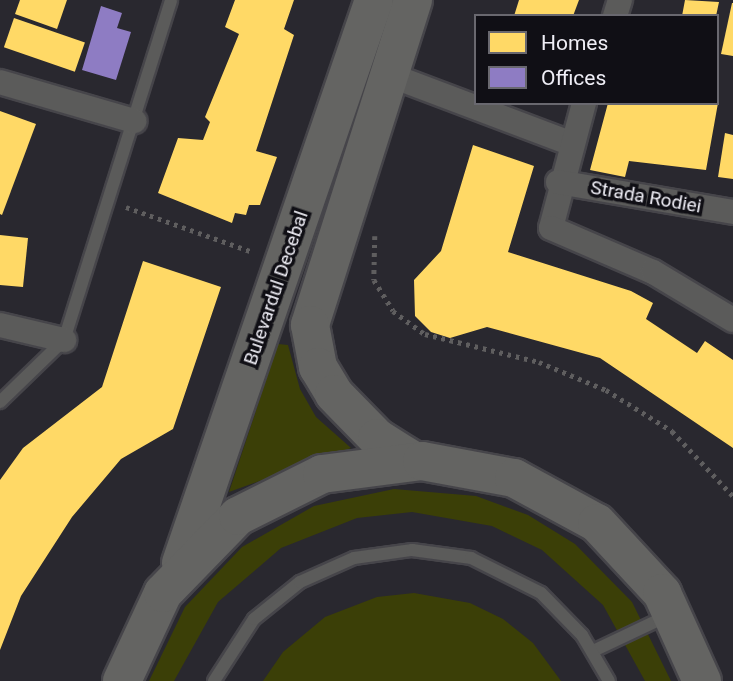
<!DOCTYPE html>
<style>
body{margin:0}
#map{position:relative;width:733px;height:681px;overflow:hidden;background:#29282f;font-family:Roboto,sans-serif}
div>[style]{position:absolute}
[style*='--x']{left:calc(var(--x)*1px);top:calc(var(--y)*1px);width:calc(var(--w)*1px);rotate:calc(var(--a)*1deg)}
.green>*{inset:0;background:#3b3f07}
.homes>*{inset:0;background:#ffd966;transform-origin:0 0}
.offices>*{inset:0;background:#8e7cc3}
.path>*{height:4.5px;margin-top:-2.25px;transform-origin:0;background:repeating-linear-gradient(90deg,#5f5e5f 0 3.5px,transparent 0 8.5px)}
.roads{filter:drop-shadow(2px 0 #46454a) drop-shadow(-2px 0 #46454a) drop-shadow(0 2px #46454a) drop-shadow(0 -2px #46454a)}
.service>*{height:12px;margin:-6px;padding:0 6px;transform-origin:6px;border-radius:6px;background:#5b5b5a}
.minor>*{height:24px;margin:-12px;padding:0 12px;transform-origin:12px;border-radius:12px;background:#5b5b5a}
.primary>*{height:38px;margin:-19px;padding:0 19px;transform-origin:19px;border-radius:19px;background:#646462}
span{translate:-50% -50%;white-space:nowrap;text-align:center;line-height:1.15;-webkit-text-stroke:7px #100f15;paint-order:stroke}
.street-label{font-size:19px;color:#efeef6}
.legend{position:absolute;left:474px;top:14px;width:245px;height:91px;box-sizing:border-box;background:#100f15;border:2px solid #69686f;margin:0;padding:9px 12px;list-style:none;font-size:21px;color:#efeef6}
.legend li{display:flex;align-items:center;gap:14px;height:35px}
.legend b{width:35px;border:2px solid #69686f}
</style>
<div id="map">
<div class="green">
<div style="clip-path:polygon(278px 344px,288px 345px,300px 389px,316px 417px,351px 448px,229px 492px)"></div>
<div style="clip-path:polygon(394px 489px,476px 496px,528px 515px,575px 544px,632px 602px,671px 681px,645px 681px,603px 605px,542px 550px,492px 526px,412px 512px,357px 518px,281px 548px,218px 602px,174px 681px,149px 681px,185px 607px,242px 547px,314px 506px)"></div>
<div style="clip-path:polygon(414px 593px,470px 603px,503px 619px,533px 643px,561px 681px,263px 681px,283px 652px,325px 617px,377px 597px)"></div>
</div>
<div class="homes">
<div style="clip-path:polygon(20px 0,67px 0,57px 29px,15px 14px)"></div>
<div style="clip-path:polygon(235px 0,294px 0,284px 29px,294px 35px,256px 151px,277px 157px,260px 205px,249px 205px,246px 215px,235px 213px,232px 223px,158px 193px,178px 138px,203px 140px,210px 122px,205px 117px,239px 34px,225px 27px)"></div>
<div style="clip-path:polygon(519px 0,579px 0,573px 16px,514px 16px)"></div>
<div style="clip-path:polygon(685px 0,719px 2px,716px 16px,682px 16px)"></div>
<div style="clip-path:polygon(732px 3px,733px 3px,733px 56px,721px 54px)"></div>
<div style="left:14px;top:18px;width:75px;height:31px;rotate:19deg"></div>
<div style="clip-path:polygon(608px 103px,718px 103px,706px 170px,629px 161px,625px 177px,590px 170px)"></div>
<div style="clip-path:polygon(0 111px,36px 124px,2px 215px,0 214px)"></div>
<div style="clip-path:polygon(725px 133px,733px 135px,733px 179px,718px 177px)"></div>
<div style="clip-path:polygon(473px 145px,534px 166px,508px 252px,631px 291px,653px 303px,646px 319px,697px 353px,705px 341px,733px 360px,733px 448px,600px 358px,487px 327px,450px 338px,431px 332px,415px 316px,414px 280px,441px 251px)"></div>
<div style="clip-path:polygon(0 235px,28px 238px,23px 287px,0 285px)"></div>
<div style="clip-path:polygon(143px 261px,221px 287px,173px 429px,121px 459px,72px 517px,21px 596px,0 650px,0 480px,23px 448px,102px 387px)"></div>
</div>
<div class="offices">
<div style="clip-path:polygon(101px 6px,122px 13px,117px 28px,131px 32px,116px 80px,82px 70px)"></div>
</div>
<div class="path">
<div style="--x:126;--y:207;--w:135;--a:19.5"></div>
<div style="--x:375;--y:236;--w:44;--a:91.3"></div>
<div style="--x:374;--y:280;--w:36;--a:58"></div>
<div style="--x:393;--y:311;--w:39;--a:36"></div>
<div style="--x:425;--y:334;--w:117;--a:13.8"></div>
<div style="--x:539;--y:362;--w:73;--a:22.7"></div>
<div style="--x:606;--y:390;--w:78;--a:31.8"></div>
<div style="--x:672;--y:431;--w:89;--a:46.8"></div>
</div>
<div class="roads">
<div class="service">
<div style="--x:0;--y:402;--w:89;--a:-44.1"></div>
<div style="--x:64;--y:340;--w:356;--a:-72.5"></div>
<div style="--x:593;--y:651;--w:84;--a:-25.3"></div>
<div style="--x:214;--y:681;--w:74;--a:-57.2"></div>
<div style="--x:254;--y:619;--w:59;--a:-38.8"></div>
<div style="--x:300;--y:582;--w:59;--a:-24"></div>
<div style="--x:354;--y:558;--w:59;--a:-7.9"></div>
<div style="--x:412;--y:550;--w:60;--a:7.7"></div>
<div style="--x:471;--y:558;--w:78;--a:26.6"></div>
<div style="--x:541;--y:593;--w:59;--a:45.7"></div>
<div style="--x:582;--y:635;--w:53;--a:59.6"></div>
</div>
<div class="minor">
<div style="--x:615;--y:16;--w:17;--a:-73"></div>
<div style="--x:387;--y:74;--w:196;--a:20.7"></div>
<div style="--x:0;--y:82;--w:140;--a:16.2"></div>
<div style="--x:584;--y:103;--w:129;--a:104.8"></div>
<div style="--x:551;--y:228;--w:111;--a:23.3"></div>
<div style="--x:653;--y:272;--w:93;--a:31"></div>
<div style="--x:558;--y:182;--w:178;--a:9.7"></div>
<div style="--x:0;--y:325;--w:66;--a:13.2"></div>
</div>
<div class="primary">
<div style="--x:413;--y:0;--w:341;--a:107.6"></div>
<div style="--x:310;--y:325;--w:43;--a:79.2"></div>
<div style="--x:318;--y:367;--w:31;--a:59"></div>
<div style="--x:334;--y:394;--w:62;--a:45.7"></div>
<div style="--x:377;--y:438;--w:44;--a:31.9"></div>
<div style="--x:181;--y:563;--w:595;--a:-71.08"></div>
<div style="--x:122;--y:681;--w:97;--a:-65"></div>
<div style="--x:163;--y:593;--w:107;--a:-45.8"></div>
<div style="--x:238;--y:516;--w:94;--a:-26.6"></div>
<div style="--x:322;--y:474;--w:101;--a:-7.4"></div>
<div style="--x:422;--y:461;--w:94;--a:10.5"></div>
<div style="--x:514;--y:478;--w:94;--a:28.5"></div>
<div style="--x:597;--y:523;--w:96;--a:47.1"></div>
<div style="--x:662;--y:593;--w:97;--a:65.6"></div>
</div>
</div>
<div class="street-label">
<span style="left:646px;top:197px;rotate:10deg">Strada Rodiei</span>
<span style="left:276px;top:288px;rotate:-71deg">Bulevardul Decebal</span>
</div>
<ul class="legend">
<li><b style="height:19px;background:#ffd966"></b>Homes</li>
<li><b style="height:19px;background:#8e7cc3"></b>Offices</li>
</ul>
</div>
